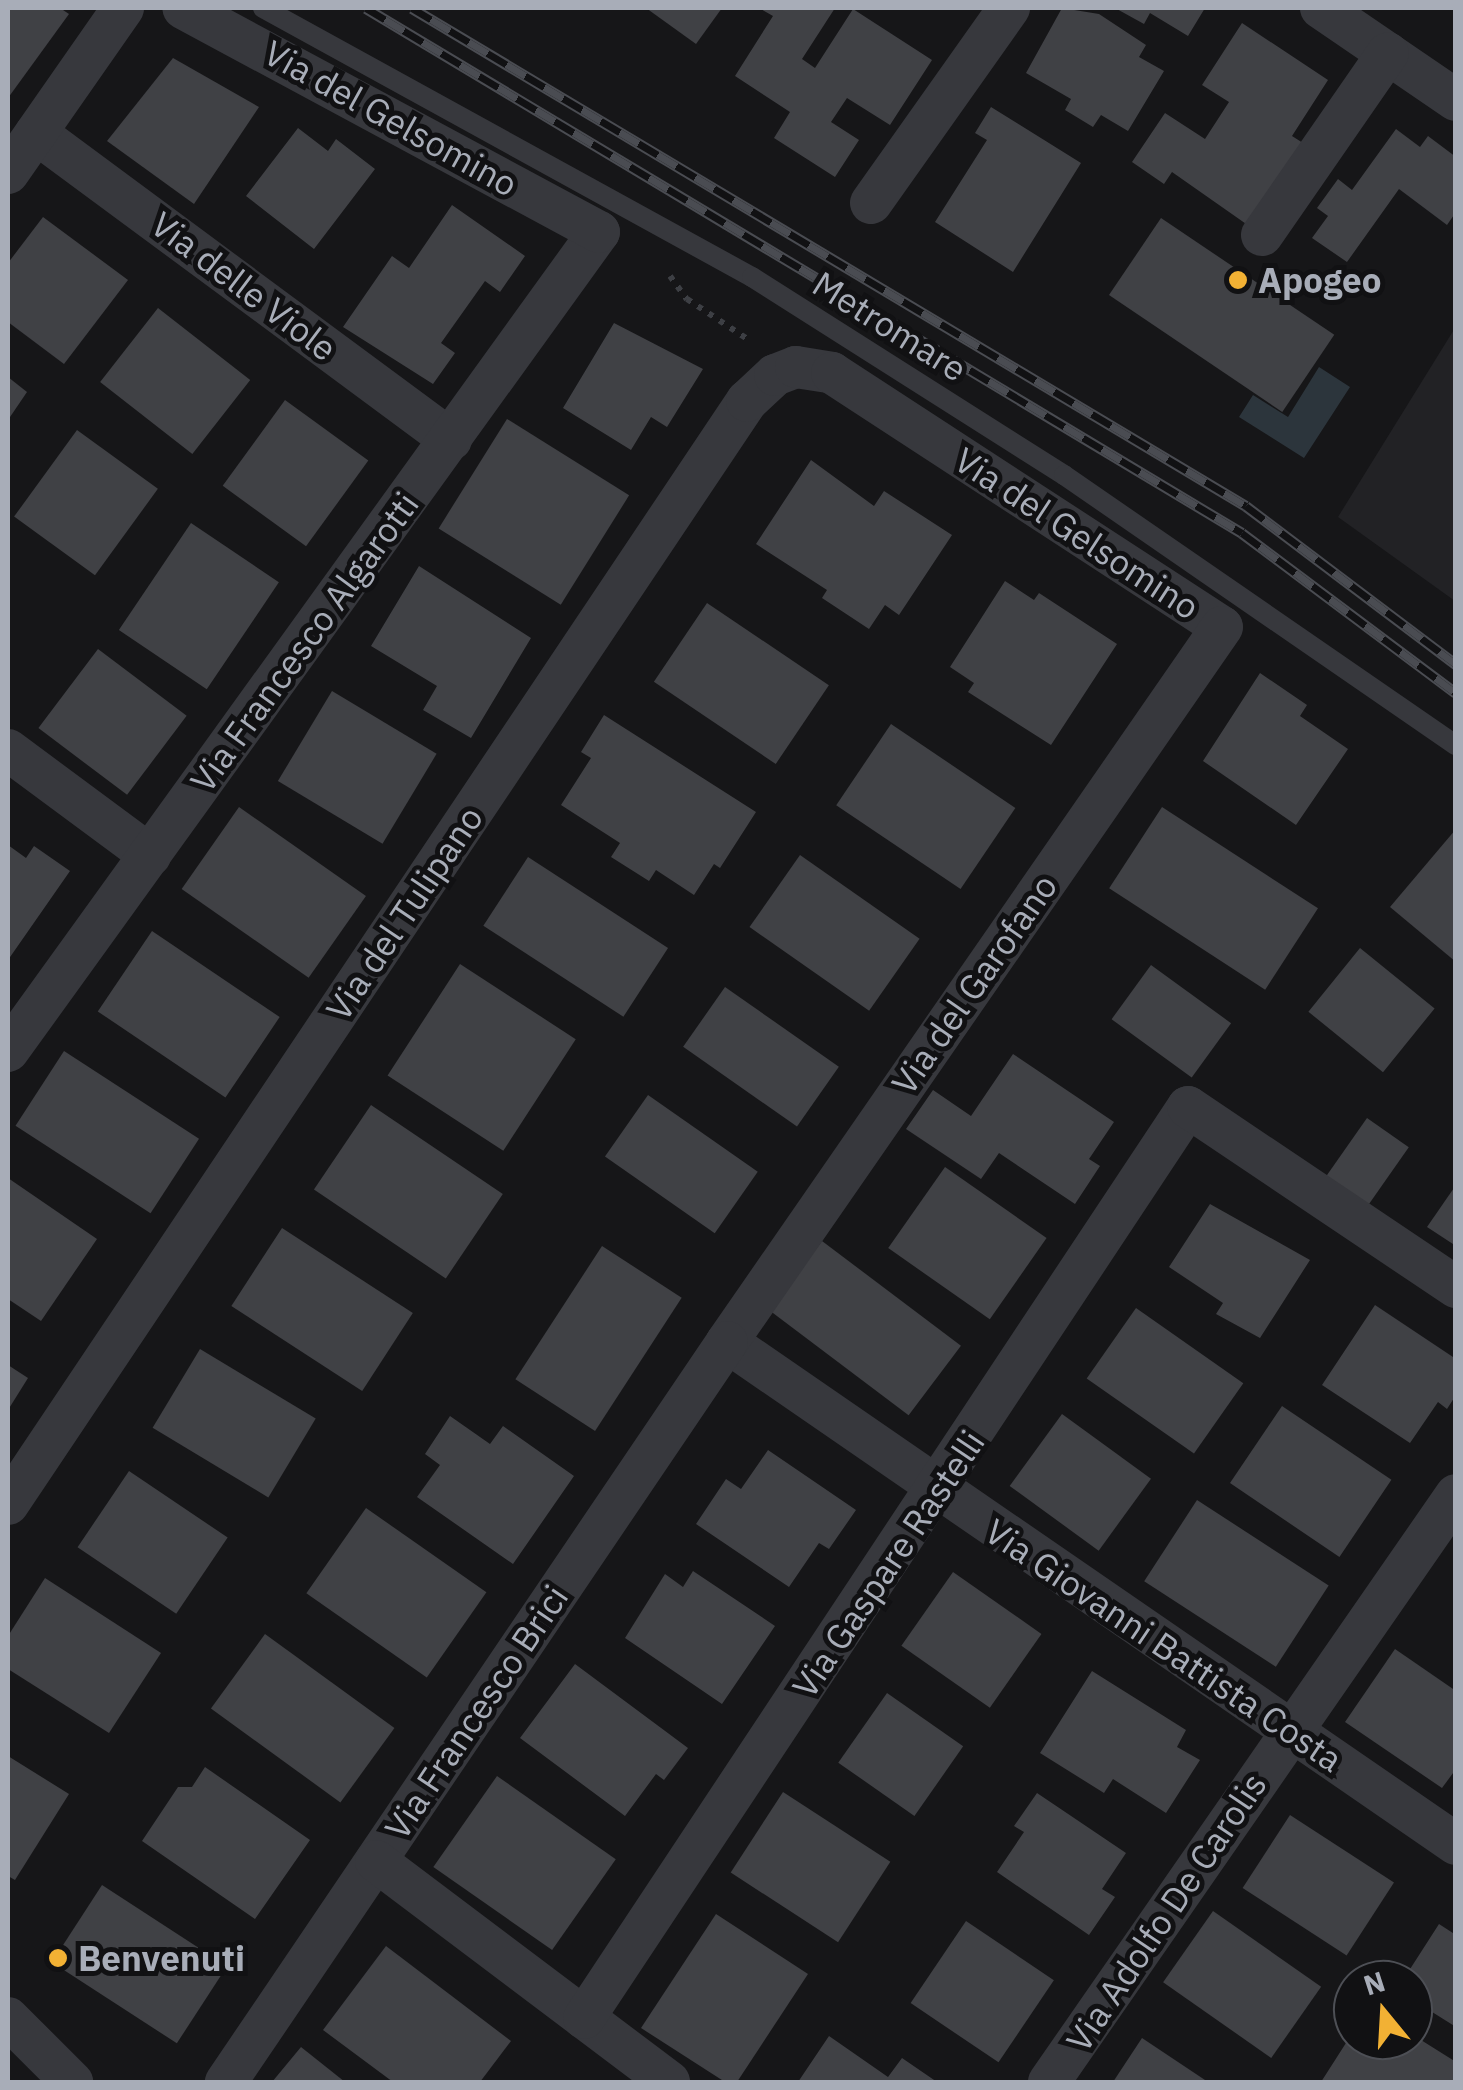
<!DOCTYPE html>
<style>
body{margin:0}
#map{position:relative;width:1463px;height:2090px;overflow:hidden;background:#161618;font-family:"IBM Plex Sans",sans-serif}
div>[style]{position:absolute}
[style*='--x']{left:calc(var(--x)*1px);top:calc(var(--y)*1px);width:calc(var(--w)*1px);rotate:calc(var(--a)*1deg)}
.built>*{inset:0;background:#222225}
.water>*{inset:0;background:#2c353c}
.building>*{inset:0;background:#404145;transform-origin:0 0}
.path>*{height:6px;margin-top:-3px;transform-origin:0;background:repeating-linear-gradient(90deg,#3d3f44 0 5px,transparent 0 13px)}
.lane>*{height:20px;margin:-10px;padding:0 10px;transform-origin:10px;border-radius:10px;background:#37383d}
.street>*{height:42px;margin:-21px;padding:0 21px;transform-origin:21px;border-radius:21px;background:#37383d}
.rail>*{height:11px;margin-top:-5.5px;transform-origin:0;background:repeating-linear-gradient(90deg,#111113 0 22px,#4a4c52 0 44px);box-sizing:border-box;border-block:2px solid #4a4c52}
.dots>*{width:28px;height:28px;translate:-50% -50%;box-sizing:border-box;border:5px solid #111113;border-radius:50%}
span{translate:-50% -50%;white-space:nowrap;text-align:center;line-height:1.15;-webkit-text-stroke:10px #111113;paint-order:stroke}
.street-label{font-size:35px;color:#a8adb8}
.poi-label{font-size:35px;color:#a8adb8;font-weight:700}
.left{translate:0 -50%;text-align:left}
.frame{position:absolute;inset:0;border:10px solid #a8adb8;pointer-events:none}
.north{position:absolute;left:1333px;top:1960px;width:100px;height:100px;box-sizing:border-box;background:#111113;border:2px solid #4d4f55;border-radius:50%;rotate:342deg;font-size:28px;font-weight:700;line-height:40px;text-align:center;color:#a8adb8}
.north::after{content:'';display:block;margin:auto;width:35px;height:45px;background:#f2b134;clip-path:polygon(50% 0,100% 100%,50% 72%,0 100%)}
</style>
<div id="map">
<div class="built">
<div style="clip-path:polygon(1455px 328px,1455px 601px,1338px 517px)"></div>
</div>
<div class="water">
<div style="clip-path:polygon(1319px 367px,1350px 387px,1304px 458px,1239px 417px,1253px 395px,1288px 417px)"></div>
</div>
<div class="building">
<div style="clip-path:polygon(8px 8px,60px 8px,69px 14px,8px 98px)"></div>
<div style="clip-path:polygon(646px 8px,722px 8px,696px 44px)"></div>
<div style="clip-path:polygon(759px 8px,835px 8px,802px 59px,815px 68px,853px 9px,932px 60px,890px 125px,847px 98px,831px 122px,859px 140px,835px 177px,774px 138px,790px 112px,735px 76px,773px 16px)"></div>
<div style="clip-path:polygon(1062px 8px,1099px 14px,1146px 45px,1139px 57px,1164px 71px,1128px 131px,1101px 115px,1093px 127px,1065px 110px,1071px 99px,1026px 73px)"></div>
<div style="clip-path:polygon(1115px 8px,1205px 8px,1188px 36px,1150px 13px,1144px 24px)"></div>
<div style="clip-path:polygon(1242px 23px,1328px 80px,1292px 136px,1303px 143px,1249px 226px,1172px 172px,1164px 184px,1132px 162px,1165px 113px,1205px 139px,1229px 102px,1202px 85px)"></div>
<div style="clip-path:polygon(173px 58px,259px 107px,194px 204px,107px 141px)"></div>
<div style="clip-path:polygon(991px 107px,1081px 163px,1013px 272px,935px 222px,987px 140px,975px 133px)"></div>
<div style="clip-path:polygon(298px 128px,328px 151px,336px 139px,375px 169px,314px 249px,246px 196px)"></div>
<div style="clip-path:polygon(1396px 129px,1420px 147px,1428px 136px,1456px 157px,1456px 212px,1447px 225px,1399px 189px,1347px 262px,1312px 238px,1328px 216px,1317px 208px,1338px 179px,1352px 190px)"></div>
<div style="clip-path:polygon(452px 205px,525px 256px,500px 292px,485px 281px,441px 343px,455px 353px,433px 384px,343px 327px,392px 256px,409px 268px)"></div>
<div style="clip-path:polygon(43px 217px,128px 280px,64px 364px,8px 322px,8px 263px)"></div>
<div style="left:1161px;top:218px;width:209px;height:93px;rotate:34deg"></div>
<div style="left:158px;top:308px;width:117px;height:94px;rotate:38deg"></div>
<div style="clip-path:polygon(614px 323px,703px 369px,667px 427px,651px 417px,631px 450px,563px 408px)"></div>
<div style="clip-path:polygon(8px 377px,27px 392px,8px 420px)"></div>
<div style="left:285px;top:400px;width:103px;height:106px;rotate:36deg"></div>
<div style="left:507px;top:419px;width:144px;height:129px;rotate:32deg"></div>
<div style="left:77px;top:430px;width:100px;height:107px;rotate:36deg"></div>
<div style="clip-path:polygon(811px 460px,874px 506px,884px 491px,952px 535px,899px 615px,885px 605px,869px 629px,822px 598px,827px 590px,756px 544px)"></div>
<div style="left:191px;top:523px;width:106px;height:129px;rotate:34deg"></div>
<div style="clip-path:polygon(419px 566px,531px 638px,471px 738px,423px 710px,437px 686px,371px 646px)"></div>
<div style="clip-path:polygon(1005px 581px,1034px 600px,1039px 593px,1117px 644px,1051px 745px,968px 692px,974px 683px,950px 667px)"></div>
<div style="left:707px;top:603px;width:147px;height:95px;rotate:34deg"></div>
<div style="left:98px;top:649px;width:111px;height:99px;rotate:37deg"></div>
<div style="clip-path:polygon(1260px 673px,1307px 705px,1300px 716px,1348px 749px,1296px 825px,1203px 761px)"></div>
<div style="left:332px;top:691px;width:122px;height:105px;rotate:31deg"></div>
<div style="clip-path:polygon(604px 715px,756px 812px,720px 868px,714px 864px,694px 895px,656px 870px,649px 881px,611px 857px,620px 843px,561px 805px,591px 758px,581px 752px)"></div>
<div style="left:891px;top:724px;width:150px;height:98px;rotate:34deg"></div>
<div style="left:239px;top:807px;width:155px;height:100px;rotate:35deg"></div>
<div style="left:1162px;top:807px;width:186px;height:97px;rotate:33deg"></div>
<div style="clip-path:polygon(1456px 829px,1456px 962px,1390px 907px)"></div>
<div style="clip-path:polygon(8px 845px,26px 858px,34px 846px,70px 871px,8px 960px)"></div>
<div style="left:800px;top:855px;width:146px;height:88px;rotate:35deg"></div>
<div style="left:528px;top:857px;width:167px;height:82px;rotate:33deg"></div>
<div style="left:152px;top:931px;width:154px;height:97px;rotate:34deg"></div>
<div style="left:1360px;top:948px;width:96px;height:82px;rotate:39deg"></div>
<div style="left:460px;top:964px;width:138px;height:133px;rotate:33deg"></div>
<div style="left:1151px;top:965px;width:99px;height:67px;rotate:36deg"></div>
<div style="left:725px;top:987px;width:139px;height:73px;rotate:35deg"></div>
<div style="left:64px;top:1051px;width:161px;height:89px;rotate:33deg"></div>
<div style="clip-path:polygon(1013px 1054px,1114px 1122px,1089px 1159px,1100px 1166px,1075px 1204px,999px 1153px,981px 1179px,906px 1129px,933px 1090px,971px 1116px)"></div>
<div style="left:648px;top:1095px;width:134px;height:75px;rotate:35deg"></div>
<div style="left:371px;top:1105px;width:159px;height:102px;rotate:34deg"></div>
<div style="left:1367px;top:1118px;width:51px;height:73px;rotate:35deg"></div>
<div style="left:945px;top:1167px;width:124px;height:99px;rotate:35deg"></div>
<div style="clip-path:polygon(8px 1178px,97px 1239px,41px 1321px,8px 1299px)"></div>
<div style="clip-path:polygon(1456px 1185px,1456px 1246px,1427px 1227px)"></div>
<div style="clip-path:polygon(1210px 1204px,1310px 1260px,1260px 1338px,1216px 1314px,1223px 1303px,1169px 1267px)"></div>
<div style="left:282px;top:1228px;width:156px;height:93px;rotate:33deg"></div>
<div style="left:822px;top:1241px;width:174px;height:87px;rotate:37deg"></div>
<div style="left:602px;top:1246px;width:95px;height:159px;rotate:33deg"></div>
<div style="clip-path:polygon(1375px 1305px,1456px 1359px,1456px 1395px,1447px 1409px,1438px 1402px,1410px 1443px,1322px 1385px)"></div>
<div style="left:1136px;top:1308px;width:131px;height:86px;rotate:35deg"></div>
<div style="left:200px;top:1349px;width:135px;height:92px;rotate:31deg"></div>
<div style="clip-path:polygon(8px 1365px,28px 1378px,8px 1410px)"></div>
<div style="left:1282px;top:1406px;width:132px;height:93px;rotate:34deg"></div>
<div style="left:1062px;top:1414px;width:110px;height:89px;rotate:36deg"></div>
<div style="clip-path:polygon(450px 1416px,490px 1444px,503px 1426px,574px 1476px,513px 1564px,417px 1497px,440px 1465px,425px 1454px)"></div>
<div style="clip-path:polygon(768px 1450px,856px 1510px,829px 1549px,819px 1543px,789px 1587px,696px 1524px,726px 1479px,741px 1489px)"></div>
<div style="left:129px;top:1471px;width:119px;height:92px;rotate:34deg"></div>
<div style="left:1197px;top:1500px;width:157px;height:97px;rotate:33deg"></div>
<div style="left:366px;top:1508px;width:147px;height:104px;rotate:35deg"></div>
<div style="clip-path:polygon(693px 1571px,775px 1626px,722px 1704px,625px 1638px,665px 1574px,683px 1587px)"></div>
<div style="left:953px;top:1572px;width:108px;height:90px;rotate:35deg"></div>
<div style="clip-path:polygon(45px 1578px,161px 1653px,109px 1733px,8px 1669px,8px 1636px)"></div>
<div style="left:265px;top:1634px;width:160px;height:92px;rotate:36deg"></div>
<div style="clip-path:polygon(1395px 1649px,1456px 1691px,1456px 1769px,1442px 1788px,1345px 1722px)"></div>
<div style="clip-path:polygon(575px 1664px,688px 1748px,664px 1780px,656px 1774px,625px 1816px,520px 1738px)"></div>
<div style="clip-path:polygon(1092px 1671px,1186px 1730px,1177px 1747px,1200px 1760px,1166px 1813px,1113px 1779px,1104px 1793px,1040px 1753px)"></div>
<div style="left:887px;top:1693px;width:93px;height:85px;rotate:35deg"></div>
<div style="clip-path:polygon(8px 1756px,69px 1794px,15px 1880px,8px 1876px)"></div>
<div style="clip-path:polygon(205px 1767px,310px 1840px,255px 1919px,142px 1841px,178px 1787px,192px 1787px)"></div>
<div style="left:497px;top:1776px;width:145px;height:111px;rotate:35deg"></div>
<div style="left:783px;top:1792px;width:128px;height:96px;rotate:33deg"></div>
<div style="clip-path:polygon(1037px 1793px,1126px 1853px,1102px 1889px,1115px 1897px,1089px 1935px,997px 1872px,1024px 1832px,1014px 1826px)"></div>
<div style="left:1290px;top:1815px;width:124px;height:87px;rotate:33deg"></div>
<div style="left:102px;top:1885px;width:149px;height:92px;rotate:33deg"></div>
<div style="left:1213px;top:1911px;width:132px;height:87px;rotate:35deg"></div>
<div style="clip-path:polygon(716px 1914px,808px 1974px,737px 2082px,725px 2082px,641px 2028px)"></div>
<div style="left:966px;top:1921px;width:106px;height:99px;rotate:34deg"></div>
<div style="clip-path:polygon(1439px 1924px,1456px 1935px,1456px 2027px,1413px 2000px,1413px 1980px,1403px 1980px)"></div>
<div style="clip-path:polygon(386px 1946px,511px 2041px,480px 2082px,393px 2082px,323px 2030px)"></div>
<div style="clip-path:polygon(1353px 2032px,1353px 2040px,1413px 2035px,1456px 2062px,1456px 2082px,1321px 2082px)"></div>
<div style="clip-path:polygon(829px 2036px,888px 2077px,902px 2058px,937px 2082px,798px 2082px)"></div>
<div style="clip-path:polygon(1142px 2038px,1208px 2082px,1113px 2082px)"></div>
<div style="clip-path:polygon(301px 2047px,345px 2082px,272px 2082px)"></div>
</div>
<div class="path">
<div style="--x:670;--y:276;--w:29;--a:54"></div>
<div style="--x:687;--y:299;--w:71;--a:33.5"></div>
</div>
<div class="lane">
<div style="--x:263;--y:8;--w:558;--a:28.82"></div>
<div style="--x:752;--y:277;--w:370;--a:32.4"></div>
<div style="--x:1064;--y:475;--w:476;--a:34.6"></div>
</div>
<div class="street">
<div style="--x:1321;--y:8;--w:163;--a:34.3"></div>
<div style="--x:36;--y:133;--w:516;--a:36.49"></div>
<div style="--x:8;--y:173;--w:201;--a:-55.1"></div>
<div style="--x:871;--y:203;--w:239;--a:-54.7"></div>
<div style="--x:1262;--y:235;--w:221;--a:-55.3"></div>
<div style="--x:8;--y:750;--w:177;--a:36.5"></div>
<div style="--x:8;--y:1051;--w:1010;--a:-54.19"></div>
<div style="--x:599;--y:232;--w:472;--a:-151.7"></div>
<div style="--x:727;--y:1342;--w:885;--a:34.55"></div>
<div style="--x:8;--y:1504;--w:1328;--a:-56.18"></div>
<div style="--x:747;--y:401;--w:38;--a:-43"></div>
<div style="--x:775;--y:375;--w:22;--a:-21"></div>
<div style="--x:796;--y:367;--w:36;--a:9"></div>
<div style="--x:832;--y:373;--w:465;--a:33.1"></div>
<div style="--x:1222;--y:627;--w:870;--a:124.7"></div>
<div style="--x:727;--y:1342;--w:894;--a:124.1"></div>
<div style="--x:376;--y:1861;--w:367;--a:37"></div>
<div style="--x:8;--y:2018;--w:91;--a:45"></div>
<div style="--x:584;--y:2018;--w:1093;--a:-56.46"></div>
<div style="--x:1188;--y:1107;--w:323;--a:33.9"></div>
<div style="--x:1049;--y:2082;--w:714;--a:-55.26"></div>
</div>
<div class="rail">
<div style="--x:366;--y:8;--w:1021;--a:30.93"></div>
<div style="--x:1242;--y:533;--w:267;--a:36.8"></div>
<div style="--x:412;--y:8;--w:971;--a:30.84"></div>
<div style="--x:1246;--y:506;--w:263;--a:37"></div>
</div>
<div class="dots">
<div style="left:1238px;top:280px;background:#f2b134"></div>
<div style="left:58px;top:1958px;background:#f2b134"></div>
</div>
<div class="street-label">
<span style="left:391px;top:118px;rotate:29deg">Via del Gelsomino</span>
<span style="left:244px;top:286px;rotate:37deg">Via delle Viole</span>
<span style="left:890px;top:326px;rotate:32deg">Metromare</span>
<span style="left:1077px;top:533px;rotate:33deg">Via del Gelsomino</span>
<span style="left:304px;top:642px;rotate:-54deg">Via Francesco Algarotti</span>
<span style="left:404px;top:913px;rotate:-56deg">Via del Tulipano</span>
<span style="left:974px;top:984px;rotate:-55deg">Via del Garofano</span>
<span style="left:888px;top:1564px;rotate:-56deg">Via Gaspare Rastelli</span>
<span style="left:1164px;top:1645px;rotate:34deg">Via Giovanni Battista Costa</span>
<span style="left:476px;top:1712px;rotate:-56deg">Via Francesco Brici</span>
<span style="left:1166px;top:1912px;rotate:-56deg">Via Adolfo De Carolis</span>
</div>
<div class="poi-label">
<span class="left" style="left:1258px;top:280px">Apogeo</span>
<span class="left" style="left:78px;top:1958px">Benvenuti</span>
</div>
<div class="frame"></div>
<div class="north">N</div>
</div>
